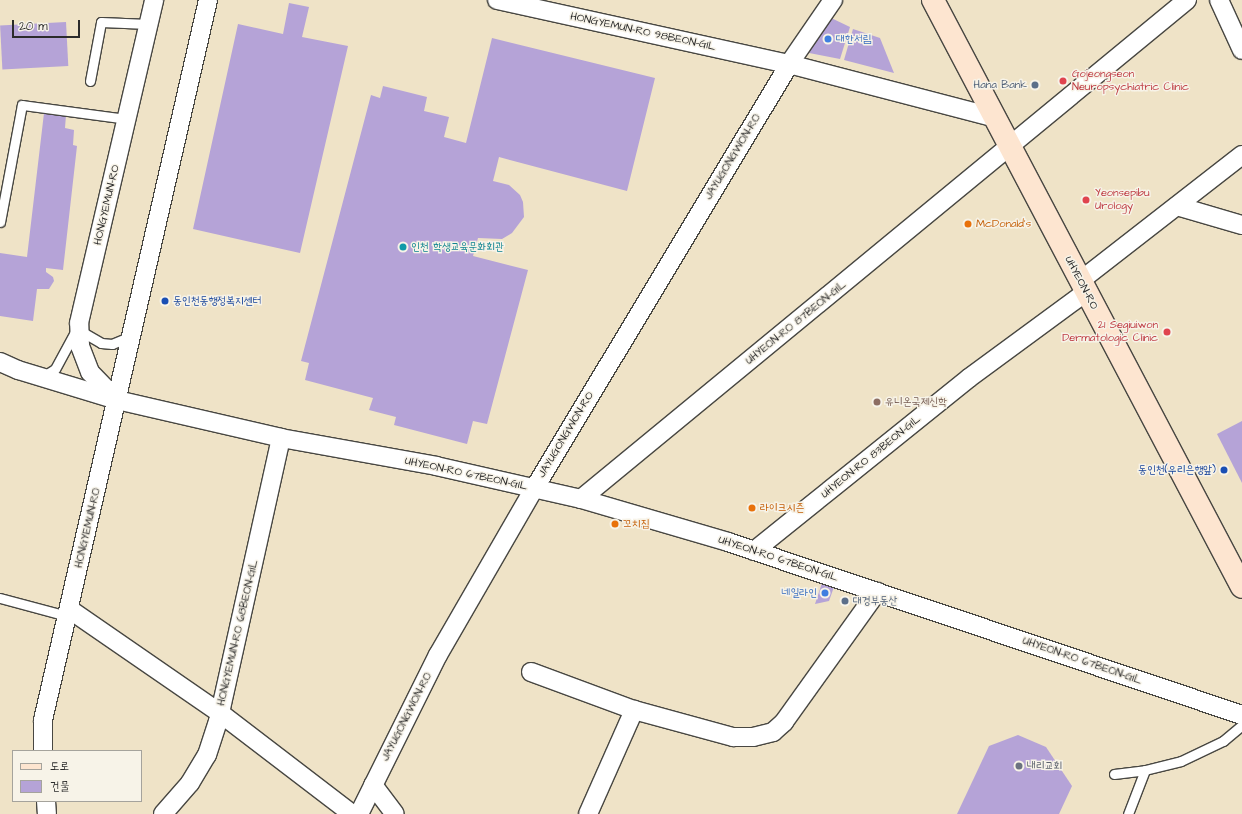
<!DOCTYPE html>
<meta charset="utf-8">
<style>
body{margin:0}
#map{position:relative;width:1242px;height:814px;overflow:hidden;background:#efe3c7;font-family:"Architects Daughter","Poor Story",sans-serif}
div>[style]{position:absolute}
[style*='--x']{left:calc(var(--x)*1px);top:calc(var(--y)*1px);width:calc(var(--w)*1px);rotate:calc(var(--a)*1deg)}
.building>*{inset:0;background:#b5a3d7;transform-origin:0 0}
.roads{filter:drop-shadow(1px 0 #484742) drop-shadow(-1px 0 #484742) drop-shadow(0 1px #484742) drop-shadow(0 -1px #484742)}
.lane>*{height:9px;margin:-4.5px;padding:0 4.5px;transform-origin:4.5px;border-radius:4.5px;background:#fff}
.street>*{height:18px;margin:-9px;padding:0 9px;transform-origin:9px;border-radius:9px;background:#fff}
.secondary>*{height:22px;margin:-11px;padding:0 11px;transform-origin:11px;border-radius:11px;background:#fde5d0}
.dots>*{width:11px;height:11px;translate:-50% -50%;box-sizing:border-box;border:2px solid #f7f3e8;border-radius:50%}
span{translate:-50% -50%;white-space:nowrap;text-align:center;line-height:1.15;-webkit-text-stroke:3px #f7f3e8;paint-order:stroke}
.street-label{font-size:11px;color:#2b2b2b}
.shop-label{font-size:11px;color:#366cbe}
.left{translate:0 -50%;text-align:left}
.right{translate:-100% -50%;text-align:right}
.health-label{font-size:11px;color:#be3a42}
.service-label{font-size:11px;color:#4e5e75}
.food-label{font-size:11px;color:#c56008}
.culture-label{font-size:11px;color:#0d838f}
.transit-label{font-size:11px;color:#164399}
.education-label{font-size:11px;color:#785e54}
.worship-label{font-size:11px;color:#5b616d}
.legend{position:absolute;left:12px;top:750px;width:130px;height:52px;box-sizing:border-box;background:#f7f3e8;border:1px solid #a5a39c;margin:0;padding:5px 7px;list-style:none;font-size:12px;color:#2b2b2b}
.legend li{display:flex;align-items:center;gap:8px;height:20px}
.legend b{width:20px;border:1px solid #a5a39c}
.scale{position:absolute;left:12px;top:20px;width:68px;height:18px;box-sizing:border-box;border:2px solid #2b2b2b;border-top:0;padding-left:5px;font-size:12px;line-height:14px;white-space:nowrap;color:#2b2b2b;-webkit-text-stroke:3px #f7f3e8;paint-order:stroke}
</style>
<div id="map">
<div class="building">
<div style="clip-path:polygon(289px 3px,309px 7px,302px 37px,348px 46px,300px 253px,193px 229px,238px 24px,283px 34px)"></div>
<div style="clip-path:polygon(827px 16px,850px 27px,840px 59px,804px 52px)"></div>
<div style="left:66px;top:22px;width:44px;height:66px;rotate:87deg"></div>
<div style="clip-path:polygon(853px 29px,880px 38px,894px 73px,844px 60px)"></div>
<div style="clip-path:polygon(492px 38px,655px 78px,627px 191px,499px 157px,493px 181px,509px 185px,520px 195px,523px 202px,524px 217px,512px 233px,502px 239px,478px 238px,473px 256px,528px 270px,487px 424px,473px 421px,467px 444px,394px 425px,396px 417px,369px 410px,373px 398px,305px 380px,309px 363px,301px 361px,371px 95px,380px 98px,383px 86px,427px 97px,424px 111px,449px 117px,444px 137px,466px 143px)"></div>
<div style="clip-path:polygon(44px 113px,66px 115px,65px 128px,74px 130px,73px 145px,77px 146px,63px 270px,46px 268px,46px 272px,53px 277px,54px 281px,49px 289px,37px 289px,33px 321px,0 316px,0 253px,27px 257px)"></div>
<div style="clip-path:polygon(1242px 421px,1242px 483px,1217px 434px)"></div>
<div style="clip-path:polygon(823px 580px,835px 584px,829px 601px,815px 604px)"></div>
<div style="clip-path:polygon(1018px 735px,1046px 747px,1072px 786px,1059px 814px,957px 814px,989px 746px)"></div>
</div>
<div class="roads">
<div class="lane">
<div style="--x:90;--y:81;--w:60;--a:-79.4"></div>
<div style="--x:101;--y:22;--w:47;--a:2.4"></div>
<div style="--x:0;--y:222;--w:119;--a:-79.4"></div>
<div style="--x:22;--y:105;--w:106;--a:7.6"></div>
<div style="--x:82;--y:328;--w:5;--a:68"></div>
<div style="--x:84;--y:333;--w:20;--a:30"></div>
<div style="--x:101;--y:343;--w:11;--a:5"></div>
<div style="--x:112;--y:344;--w:21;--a:-23"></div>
<div style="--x:42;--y:377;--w:15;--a:-32"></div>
<div style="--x:55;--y:369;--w:44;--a:-61.7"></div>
<div style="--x:0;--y:598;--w:69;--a:15"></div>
<div style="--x:1114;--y:774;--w:31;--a:-7"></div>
<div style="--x:1145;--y:770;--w:37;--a:-14"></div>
<div style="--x:1181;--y:761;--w:47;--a:-25.5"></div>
<div style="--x:1223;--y:741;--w:25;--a:-40"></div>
<div style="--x:1128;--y:814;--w:47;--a:-68.9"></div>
</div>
<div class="street">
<div style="--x:497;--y:0;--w:299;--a:12.4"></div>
<div style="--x:789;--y:64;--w:211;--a:14.6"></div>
<div style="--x:1219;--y:0;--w:55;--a:65.3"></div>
<div style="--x:1177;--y:206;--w:68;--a:16.3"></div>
<div style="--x:1080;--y:281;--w:205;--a:-37.9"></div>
<div style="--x:0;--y:362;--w:20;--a:24"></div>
<div style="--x:18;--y:370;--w:103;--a:16.9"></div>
<div style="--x:117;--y:400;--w:168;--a:13"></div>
<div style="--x:281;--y:438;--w:158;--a:10.2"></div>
<div style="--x:436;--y:466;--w:149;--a:12.8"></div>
<div style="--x:581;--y:499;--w:153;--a:16.3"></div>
<div style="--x:728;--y:542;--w:542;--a:18.6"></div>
<div style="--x:116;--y:399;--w:37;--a:-134"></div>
<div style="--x:90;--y:372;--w:28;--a:-111"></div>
<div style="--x:80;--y:346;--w:23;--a:-92"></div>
<div style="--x:79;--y:323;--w:332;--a:-76.9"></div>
<div style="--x:581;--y:499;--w:785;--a:-39.47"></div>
<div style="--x:754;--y:551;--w:276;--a:-38.8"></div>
<div style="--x:969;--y:378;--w:145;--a:-36.3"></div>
<div style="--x:69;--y:609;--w:183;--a:34.6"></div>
<div style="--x:220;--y:713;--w:166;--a:37.4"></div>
<div style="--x:531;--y:672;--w:110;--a:20.3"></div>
<div style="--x:634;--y:710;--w:103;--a:15.3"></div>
<div style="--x:733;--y:737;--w:20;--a:0"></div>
<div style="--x:753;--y:737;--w:21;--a:-14"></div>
<div style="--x:773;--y:732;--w:15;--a:-42"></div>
<div style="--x:784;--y:722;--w:160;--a:-54.4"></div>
<div style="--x:43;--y:751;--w:31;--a:-90"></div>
<div style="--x:43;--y:720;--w:739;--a:-77.09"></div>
<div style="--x:373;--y:785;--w:36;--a:53"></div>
<div style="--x:46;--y:801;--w:13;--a:86"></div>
<div style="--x:163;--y:814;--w:41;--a:-48.9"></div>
<div style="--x:190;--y:783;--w:33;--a:-59"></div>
<div style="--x:207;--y:755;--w:35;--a:-72"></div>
<div style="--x:218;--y:722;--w:291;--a:-77.5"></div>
<div style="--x:359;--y:814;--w:178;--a:-63.6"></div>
<div style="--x:438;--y:655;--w:192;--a:-60"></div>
<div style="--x:534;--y:489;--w:496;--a:-59"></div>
<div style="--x:789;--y:64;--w:78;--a:-55.5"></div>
<div style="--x:588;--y:814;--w:114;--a:-66.1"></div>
</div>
<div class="secondary">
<div style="--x:933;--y:0;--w:663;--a:62.24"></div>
</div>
</div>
<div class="dots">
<div style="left:828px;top:39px;background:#3f7fe0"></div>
<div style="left:1063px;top:81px;background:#e0444e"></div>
<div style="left:1035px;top:85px;background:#5c6f8a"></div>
<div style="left:1086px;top:200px;background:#e0444e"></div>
<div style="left:968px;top:224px;background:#e8710a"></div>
<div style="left:403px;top:247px;background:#0f9aa8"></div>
<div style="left:165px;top:301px;background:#1a4fb4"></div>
<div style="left:1167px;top:332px;background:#e0444e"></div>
<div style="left:877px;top:402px;background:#8d6e63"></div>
<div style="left:1224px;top:470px;background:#1a4fb4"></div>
<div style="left:752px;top:508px;background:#e8710a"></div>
<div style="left:615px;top:524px;background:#e8710a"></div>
<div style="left:825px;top:593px;background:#3f7fe0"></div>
<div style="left:845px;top:601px;background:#5c6f8a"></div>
<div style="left:1019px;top:766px;background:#6b7280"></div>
</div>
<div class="street-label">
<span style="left:643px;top:32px;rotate:12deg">HONGYEMUN-RO 98BEON-GIL</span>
<span style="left:733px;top:157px;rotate:-59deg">JAYUGONGWON-RO</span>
<span style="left:107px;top:205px;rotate:-77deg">HONGYEMUN-RO</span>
<span style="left:1081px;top:283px;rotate:62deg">UHYEON-RO</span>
<span style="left:796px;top:323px;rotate:-39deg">UHYEON-RO 87BEON-GIL</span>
<span style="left:566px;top:435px;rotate:-59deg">JAYUGONGWON-RO</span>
<span style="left:871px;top:457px;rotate:-39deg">UHYEON-RO 83BEON-GIL</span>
<span style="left:466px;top:474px;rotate:12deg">UHYEON-RO 67BEON-GIL</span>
<span style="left:88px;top:528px;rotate:-77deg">HONGYEMUN-RO</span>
<span style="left:778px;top:559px;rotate:18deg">UHYEON-RO 67BEON-GIL</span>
<span style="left:238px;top:633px;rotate:-77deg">HONGYEMUN-RO 68BEON-GIL</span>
<span style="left:1082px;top:661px;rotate:19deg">UHYEON-RO 67BEON-GIL</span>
<span style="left:407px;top:717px;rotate:-63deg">JAYUGONGWON-RO</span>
</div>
<div class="shop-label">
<span class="left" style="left:836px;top:39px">대한서림</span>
<span class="right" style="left:817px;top:593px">네일라인</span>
</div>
<div class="health-label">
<span class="left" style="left:1072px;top:81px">Gojeongseon<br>Neuropsychiatric Clinic</span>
<span class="left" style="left:1095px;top:200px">Yeonsepibu<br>Urology</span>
<span class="right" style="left:1158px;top:332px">21 Segiuiwon<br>Dermatologic Clinic</span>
</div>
<div class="service-label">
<span class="right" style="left:1027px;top:85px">Hana Bank</span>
<span class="left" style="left:853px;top:601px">대경부동산</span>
</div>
<div class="food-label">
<span class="left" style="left:976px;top:224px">McDonald's</span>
<span class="left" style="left:760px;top:508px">라이크시즌</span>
<span class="left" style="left:623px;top:524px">꼬치집</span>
</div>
<div class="culture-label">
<span class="left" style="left:411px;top:247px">인천 학생교육문화회관</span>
</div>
<div class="transit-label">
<span class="left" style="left:173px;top:301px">동인천동행정복지센터</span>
<span class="right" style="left:1216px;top:470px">동인천(우리은행앞)</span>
</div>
<div class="education-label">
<span class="left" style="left:885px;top:402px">유니온국제신학</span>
</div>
<div class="worship-label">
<span class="left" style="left:1027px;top:766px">내리교회</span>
</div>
<ul class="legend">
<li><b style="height:5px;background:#fde5d0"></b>도로</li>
<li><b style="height:11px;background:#b5a3d7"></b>건물</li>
</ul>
<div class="scale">20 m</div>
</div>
